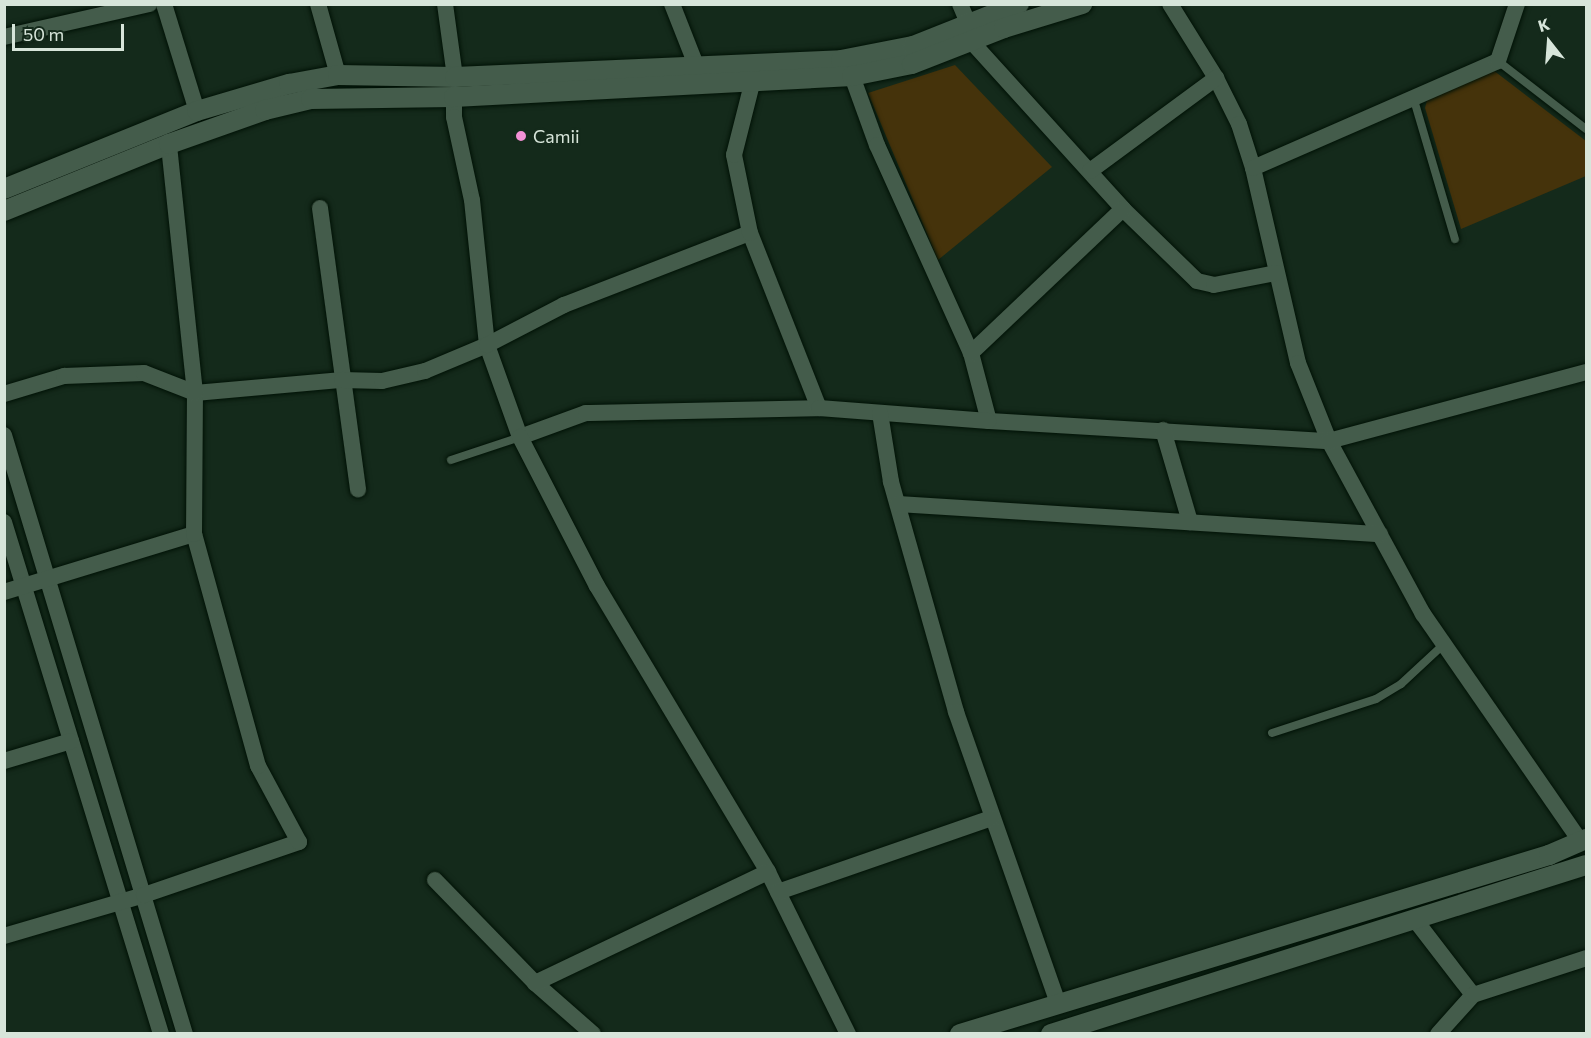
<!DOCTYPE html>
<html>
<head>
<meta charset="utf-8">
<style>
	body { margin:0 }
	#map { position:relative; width:1591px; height:1038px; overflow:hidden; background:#142a1b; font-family:Commissioner,sans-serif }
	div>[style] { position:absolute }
	.green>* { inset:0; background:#45330b }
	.roads { filter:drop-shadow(0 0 2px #001206) drop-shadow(0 0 2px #001206) }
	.service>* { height:8px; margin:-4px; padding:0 4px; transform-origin:4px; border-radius:4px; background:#445c4b }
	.minor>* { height:16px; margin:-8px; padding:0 8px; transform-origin:8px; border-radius:8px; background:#445c4b }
	.tertiary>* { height:20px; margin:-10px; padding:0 10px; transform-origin:10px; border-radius:10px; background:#445c4b }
	.dots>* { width:16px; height:16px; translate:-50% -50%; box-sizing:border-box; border:3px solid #142a1b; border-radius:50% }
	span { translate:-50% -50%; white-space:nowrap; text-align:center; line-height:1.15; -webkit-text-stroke:5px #142a1b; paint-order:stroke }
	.poi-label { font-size:18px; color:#d7e5da }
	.left { translate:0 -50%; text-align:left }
	.frame { position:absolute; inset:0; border:6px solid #d7e5da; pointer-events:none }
	.north { position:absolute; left:1519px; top:12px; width:60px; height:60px; -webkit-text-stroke:4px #142a1b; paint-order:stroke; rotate:343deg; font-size:16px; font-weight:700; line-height:24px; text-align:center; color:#d7e5da }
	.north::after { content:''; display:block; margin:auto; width:21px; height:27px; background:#d7e5da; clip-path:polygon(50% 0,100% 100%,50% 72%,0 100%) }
	.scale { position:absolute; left:12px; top:24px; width:112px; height:27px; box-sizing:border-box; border:3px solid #d7e5da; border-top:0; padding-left:8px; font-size:18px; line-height:21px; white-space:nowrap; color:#d7e5da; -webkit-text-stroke:4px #142a1b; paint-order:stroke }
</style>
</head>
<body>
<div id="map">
	<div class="green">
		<div style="clip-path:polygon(955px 65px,1052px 167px,938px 260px,868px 93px)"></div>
		<div style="clip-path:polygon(1493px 70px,1586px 141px,1586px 176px,1461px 229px,1425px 108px,1427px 100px)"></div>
	</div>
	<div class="roads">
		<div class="service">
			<div style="left:1498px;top:61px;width:111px;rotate:37.7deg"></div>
			<div style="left:1414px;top:100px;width:145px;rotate:73.6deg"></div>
			<div style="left:451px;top:460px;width:73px;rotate:-18.4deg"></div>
			<div style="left:1272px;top:733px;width:109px;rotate:-18.1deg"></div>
			<div style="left:1376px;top:699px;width:29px;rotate:-31deg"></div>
			<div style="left:1401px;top:684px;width:59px;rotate:-42.9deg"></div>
		</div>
		<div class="minor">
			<div style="left:164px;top:4px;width:112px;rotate:72.9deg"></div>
			<div style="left:318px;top:4px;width:74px;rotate:74.3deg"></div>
			<div style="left:445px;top:4px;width:74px;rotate:82.2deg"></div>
			<div style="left:672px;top:4px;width:66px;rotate:68.5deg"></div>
			<div style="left:960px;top:4px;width:21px;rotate:67deg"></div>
			<div style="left:1170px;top:4px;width:87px;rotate:58.1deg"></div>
			<div style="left:1216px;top:78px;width:51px;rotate:63.4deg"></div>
			<div style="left:1239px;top:124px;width:46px;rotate:72.3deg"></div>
			<div style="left:1253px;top:168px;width:200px;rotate:77deg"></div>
			<div style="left:1298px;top:363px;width:84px;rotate:68.3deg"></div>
			<div style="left:1329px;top:441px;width:197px;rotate:61.5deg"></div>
			<div style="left:1423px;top:614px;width:277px;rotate:55.3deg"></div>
			<div style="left:4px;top:37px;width:149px;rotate:-12.8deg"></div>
			<div style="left:970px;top:40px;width:228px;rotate:47.8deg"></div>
			<div style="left:1123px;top:209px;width:103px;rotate:44.2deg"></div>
			<div style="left:1197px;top:281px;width:17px;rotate:13deg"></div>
			<div style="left:1214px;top:285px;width:63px;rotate:-11deg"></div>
			<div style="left:852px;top:76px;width:73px;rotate:70.1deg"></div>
			<div style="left:877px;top:145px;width:228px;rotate:65.7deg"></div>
			<div style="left:971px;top:353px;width:70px;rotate:75.2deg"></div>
			<div style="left:989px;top:421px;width:341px;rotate:3.4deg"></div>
			<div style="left:1329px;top:441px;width:266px;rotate:-15deg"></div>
			<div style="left:454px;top:97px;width:20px;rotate:90deg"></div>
			<div style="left:454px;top:117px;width:85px;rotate:77.8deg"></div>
			<div style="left:472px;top:200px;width:146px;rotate:84.1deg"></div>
			<div style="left:487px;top:345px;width:98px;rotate:70.3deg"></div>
			<div style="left:520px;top:437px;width:70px;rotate:-20deg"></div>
			<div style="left:586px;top:413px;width:233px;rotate:-1.2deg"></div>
			<div style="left:1253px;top:168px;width:267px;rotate:-23.6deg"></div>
			<div style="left:1498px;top:61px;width:60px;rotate:-71.6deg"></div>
			<div style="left:1090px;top:171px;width:157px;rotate:-36.4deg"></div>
			<div style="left:320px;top:208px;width:284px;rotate:82.3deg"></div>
			<div style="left:750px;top:233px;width:188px;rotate:68.5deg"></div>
			<div style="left:819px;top:408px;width:170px;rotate:4.4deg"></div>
			<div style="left:971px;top:353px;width:209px;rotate:-43.5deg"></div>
			<div style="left:4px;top:394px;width:63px;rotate:-16.7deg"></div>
			<div style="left:64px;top:376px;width:80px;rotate:-2.1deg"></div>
			<div style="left:144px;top:373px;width:55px;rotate:21.4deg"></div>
			<div style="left:195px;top:393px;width:148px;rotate:-5.1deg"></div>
			<div style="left:342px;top:380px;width:40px;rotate:1.4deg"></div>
			<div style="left:382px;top:381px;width:44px;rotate:-13.1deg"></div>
			<div style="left:425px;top:371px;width:67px;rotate:-22.8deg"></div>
			<div style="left:487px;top:345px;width:87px;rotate:-27.5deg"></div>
			<div style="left:564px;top:305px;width:199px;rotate:-21.2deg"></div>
			<div style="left:750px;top:233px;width:80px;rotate:-101.6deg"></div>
			<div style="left:734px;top:155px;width:77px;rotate:-75.8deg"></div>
			<div style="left:880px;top:413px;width:70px;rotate:80.9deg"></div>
			<div style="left:891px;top:482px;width:239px;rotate:74.2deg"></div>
			<div style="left:956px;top:712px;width:309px;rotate:70.7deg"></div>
			<div style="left:1163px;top:430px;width:96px;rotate:73.6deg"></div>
			<div style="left:4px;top:435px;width:626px;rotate:73.19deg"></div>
			<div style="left:520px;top:437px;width:168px;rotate:62.7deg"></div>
			<div style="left:597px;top:586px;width:333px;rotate:59.1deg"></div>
			<div style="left:768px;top:872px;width:181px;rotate:63.7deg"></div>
			<div style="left:898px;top:504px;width:483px;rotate:3.6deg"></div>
			<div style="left:4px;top:522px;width:536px;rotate:72.95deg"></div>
			<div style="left:4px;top:592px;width:199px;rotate:-17deg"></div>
			<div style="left:4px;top:761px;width:70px;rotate:-16.6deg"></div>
			<div style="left:435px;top:880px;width:144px;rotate:45.8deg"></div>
			<div style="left:535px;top:983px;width:77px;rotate:41.3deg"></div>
			<div style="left:778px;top:892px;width:226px;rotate:-19.1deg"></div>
			<div style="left:1416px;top:921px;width:93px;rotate:52.4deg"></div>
			<div style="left:4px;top:936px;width:146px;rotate:-16.3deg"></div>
			<div style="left:144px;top:895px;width:164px;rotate:-18.9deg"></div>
			<div style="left:299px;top:842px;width:86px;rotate:-118.3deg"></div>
			<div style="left:258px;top:766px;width:241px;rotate:-105.4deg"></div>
			<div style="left:194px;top:534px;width:141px;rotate:-89.6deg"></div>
			<div style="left:195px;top:393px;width:250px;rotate:-96deg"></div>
			<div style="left:535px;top:983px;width:258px;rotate:-25.5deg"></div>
			<div style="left:1438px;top:1034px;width:52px;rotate:-48.1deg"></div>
			<div style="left:1473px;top:995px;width:119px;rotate:-18.1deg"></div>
		</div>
		<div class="tertiary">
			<div style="left:4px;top:189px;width:208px;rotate:-22deg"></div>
			<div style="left:197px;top:111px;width:96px;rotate:-16.4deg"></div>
			<div style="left:289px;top:84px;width:50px;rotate:-10.4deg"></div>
			<div style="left:338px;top:75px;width:117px;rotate:1deg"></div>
			<div style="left:455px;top:77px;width:386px;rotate:-2.5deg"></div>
			<div style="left:841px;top:60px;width:73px;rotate:-11deg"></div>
			<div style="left:913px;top:46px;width:114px;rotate:-21.6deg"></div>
			<div style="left:4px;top:211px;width:178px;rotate:-22.1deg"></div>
			<div style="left:169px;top:144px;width:102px;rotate:-19.5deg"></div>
			<div style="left:265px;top:110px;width:47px;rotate:-13.4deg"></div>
			<div style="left:311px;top:99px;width:143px;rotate:-0.8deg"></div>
			<div style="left:454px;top:97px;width:399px;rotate:-3deg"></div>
			<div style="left:852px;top:76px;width:61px;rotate:-11.3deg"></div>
			<div style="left:912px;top:64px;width:99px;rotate:-21.4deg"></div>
			<div style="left:1004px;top:28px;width:82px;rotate:-17.1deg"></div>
			<div style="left:960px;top:1034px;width:616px;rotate:-16.9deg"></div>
			<div style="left:1549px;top:855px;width:40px;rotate:-23.4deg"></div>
			<div style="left:1051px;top:1034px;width:561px;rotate:-17.53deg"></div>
		</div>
	</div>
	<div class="dots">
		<div style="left:521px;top:136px;background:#f391d6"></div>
	</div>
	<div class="poi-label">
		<span class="left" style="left:533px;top:136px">Camii</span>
	</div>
	<div class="frame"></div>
	<div class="north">K</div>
	<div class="scale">50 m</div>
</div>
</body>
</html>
